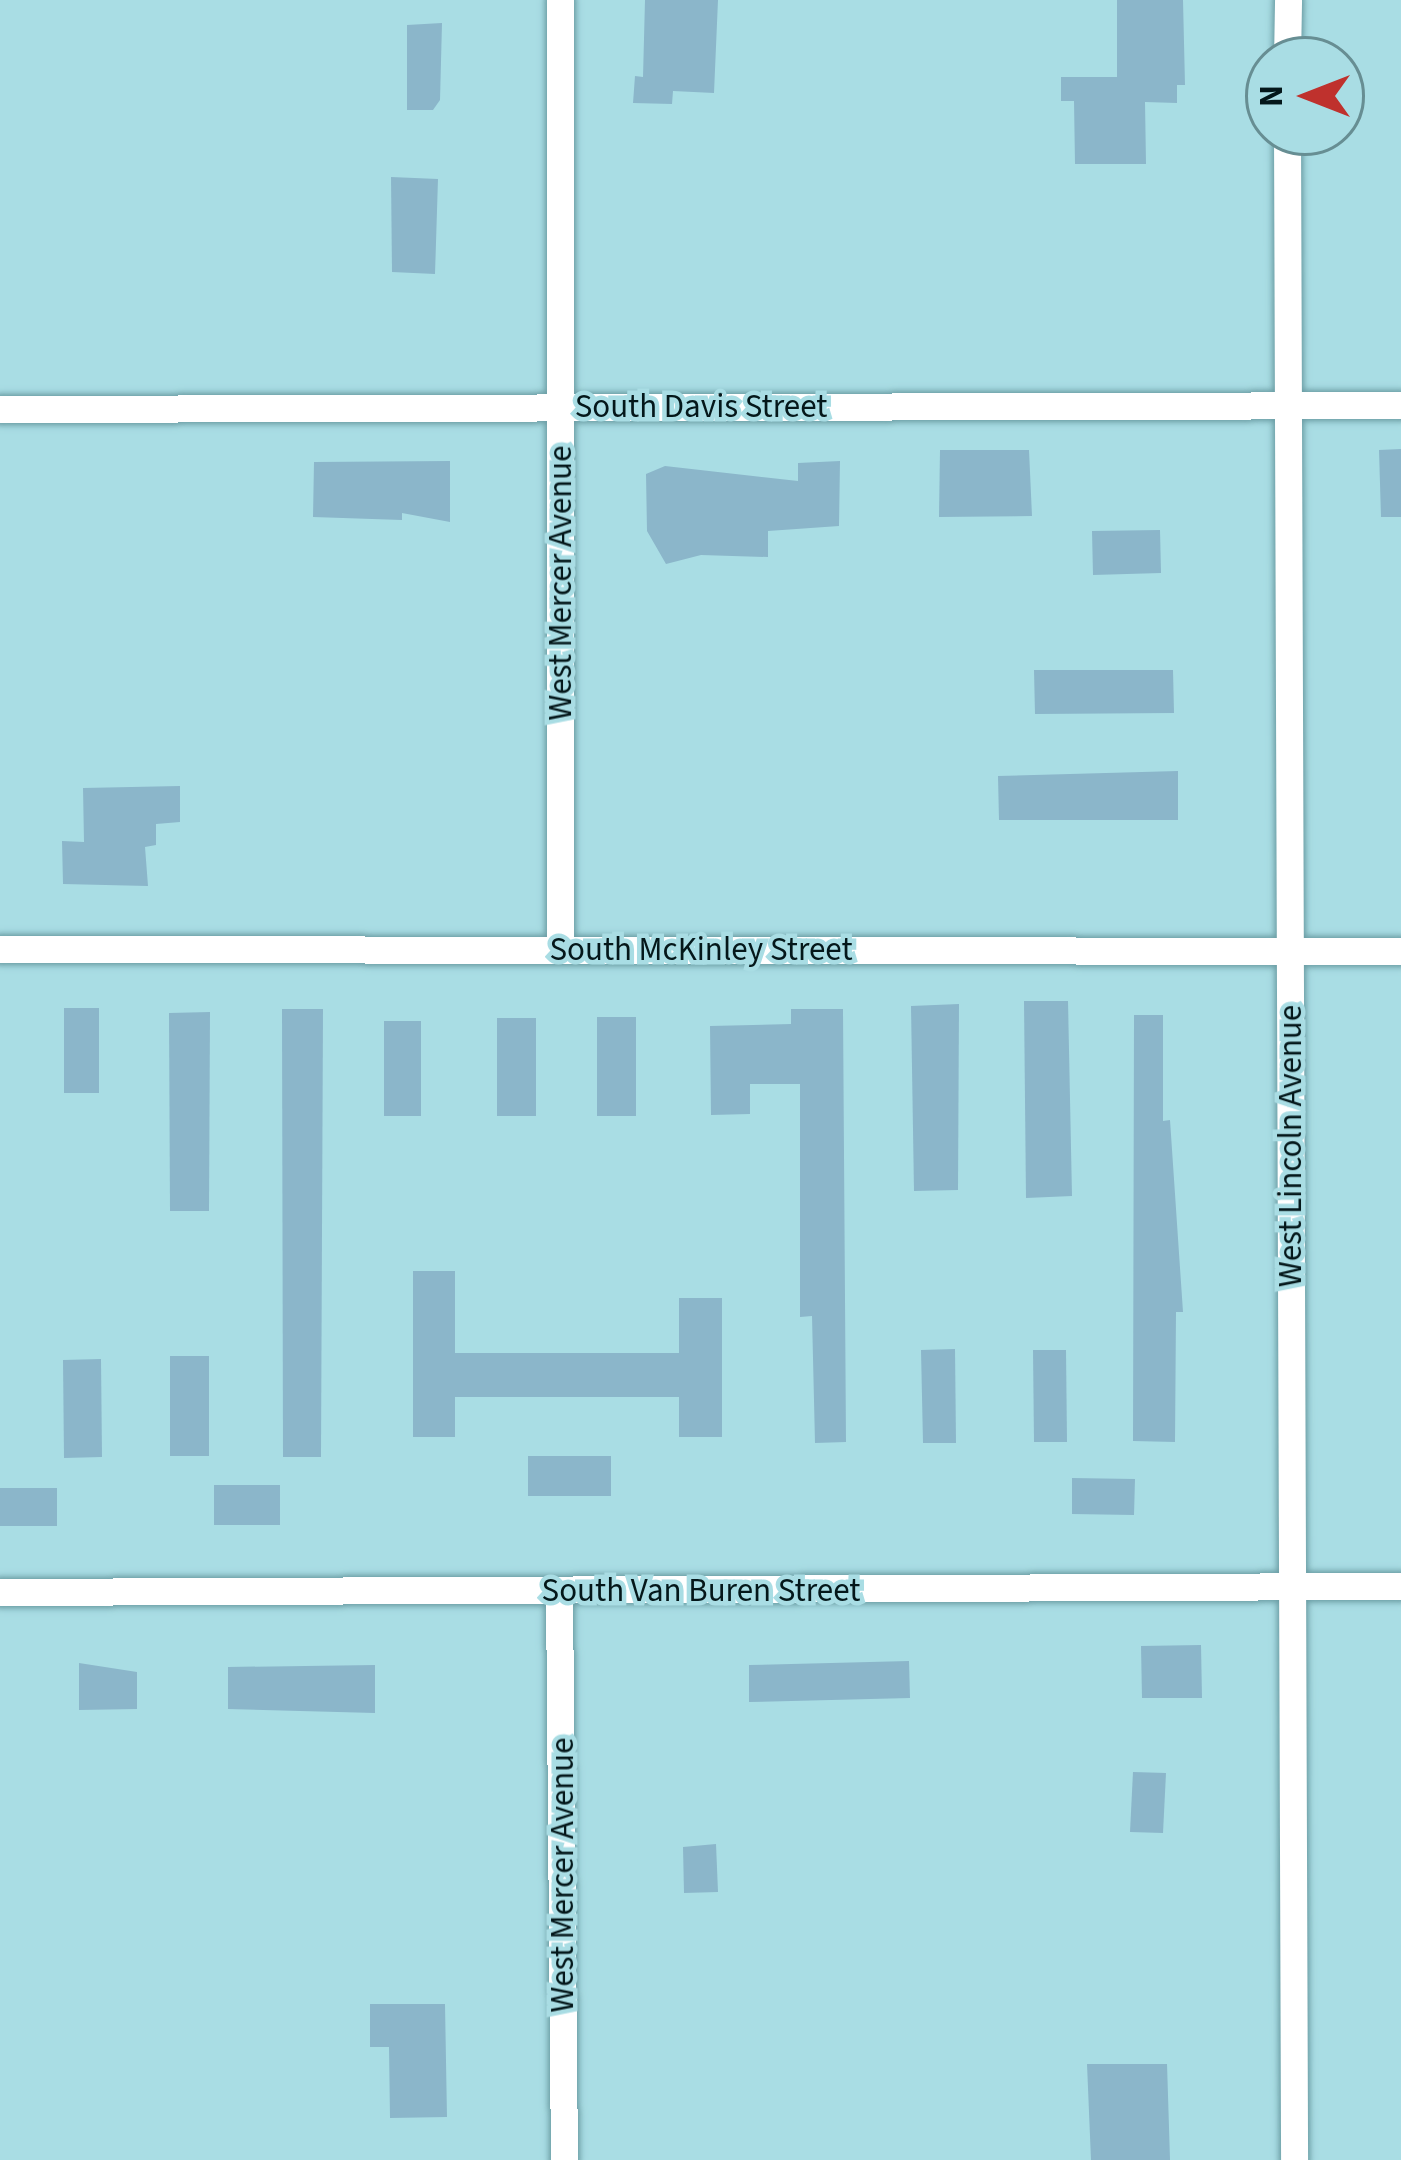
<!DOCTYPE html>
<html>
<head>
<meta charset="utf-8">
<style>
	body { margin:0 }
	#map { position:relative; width:1401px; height:2160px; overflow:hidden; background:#a9dde4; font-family:"Source Sans 3",sans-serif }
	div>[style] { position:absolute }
	.building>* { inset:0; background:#8bb6ca }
	.roads { filter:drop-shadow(0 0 3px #6b9da4) drop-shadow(0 0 3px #6b9da4) }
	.minor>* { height:27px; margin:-13.5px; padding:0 13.5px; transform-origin:13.5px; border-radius:13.5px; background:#fff }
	span { translate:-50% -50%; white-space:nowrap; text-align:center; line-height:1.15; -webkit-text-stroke:9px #a9dde4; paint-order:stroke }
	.street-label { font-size:33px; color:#04171a }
	.north { position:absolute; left:1245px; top:36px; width:120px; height:120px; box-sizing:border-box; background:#a9dde4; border:3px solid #678e93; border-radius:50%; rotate:270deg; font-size:33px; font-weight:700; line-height:48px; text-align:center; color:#04171a }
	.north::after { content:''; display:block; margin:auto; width:42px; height:54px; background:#bf312d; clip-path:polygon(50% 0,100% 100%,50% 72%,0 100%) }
</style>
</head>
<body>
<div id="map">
	<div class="building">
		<div style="clip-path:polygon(645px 0,718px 0,714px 93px,673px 91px,672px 104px,633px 103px,635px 76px,643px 77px)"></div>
		<div style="clip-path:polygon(1117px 0,1183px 0,1185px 85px,1177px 85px,1177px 103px,1145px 102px,1146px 164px,1075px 164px,1074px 101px,1061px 101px,1061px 77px,1117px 77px)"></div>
		<div style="clip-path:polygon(442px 23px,440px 100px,433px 110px,407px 110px,407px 25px)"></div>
		<div style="clip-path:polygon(391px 177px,438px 179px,435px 274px,392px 272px)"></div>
		<div style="clip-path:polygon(1401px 449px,1401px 517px,1381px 517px,1379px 450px)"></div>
		<div style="clip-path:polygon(940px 450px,1029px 450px,1032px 516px,939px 517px)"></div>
		<div style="clip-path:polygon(450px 461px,450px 522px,402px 513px,402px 520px,313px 517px,314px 462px)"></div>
		<div style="clip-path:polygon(840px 461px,839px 526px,768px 531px,768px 557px,701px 555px,666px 564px,647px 531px,646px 474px,665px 466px,798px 481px,798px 463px)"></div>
		<div style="clip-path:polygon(1160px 530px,1161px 573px,1093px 575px,1092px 531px)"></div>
		<div style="clip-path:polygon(1034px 670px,1173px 670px,1174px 713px,1035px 714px)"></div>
		<div style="clip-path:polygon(1178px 771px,1178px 820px,999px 820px,998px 776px)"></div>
		<div style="clip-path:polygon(180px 786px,180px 822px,156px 824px,156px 845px,145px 847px,148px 886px,63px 884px,62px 841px,84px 842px,83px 788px)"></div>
		<div style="clip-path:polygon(1024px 1001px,1068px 1001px,1072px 1196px,1026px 1198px)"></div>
		<div style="clip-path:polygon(959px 1004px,958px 1190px,914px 1191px,911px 1006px)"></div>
		<div style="clip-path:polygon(64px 1008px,99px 1008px,99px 1093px,64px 1093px)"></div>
		<div style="clip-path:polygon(282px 1009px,323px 1009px,321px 1457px,283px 1457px)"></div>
		<div style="clip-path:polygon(791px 1009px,843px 1009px,846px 1442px,815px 1443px,812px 1316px,800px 1317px,800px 1084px,750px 1084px,750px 1114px,711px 1115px,710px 1026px,791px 1024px)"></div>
		<div style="clip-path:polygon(210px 1012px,209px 1211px,170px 1211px,169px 1013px)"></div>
		<div style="clip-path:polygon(1134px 1015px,1163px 1015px,1163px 1121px,1170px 1120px,1183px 1312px,1176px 1312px,1175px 1442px,1133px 1441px)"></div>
		<div style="clip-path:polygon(597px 1017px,636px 1017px,636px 1116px,597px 1116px)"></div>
		<div style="clip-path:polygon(497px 1018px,536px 1018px,536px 1116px,497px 1116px)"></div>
		<div style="clip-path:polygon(384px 1021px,421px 1021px,421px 1116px,384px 1116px)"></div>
		<div style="clip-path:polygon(413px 1271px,455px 1271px,455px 1353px,679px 1353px,679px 1298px,722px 1298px,722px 1437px,679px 1437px,679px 1397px,455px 1397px,455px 1437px,413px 1437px)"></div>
		<div style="clip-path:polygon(955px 1349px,956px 1443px,923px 1443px,921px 1350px)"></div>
		<div style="clip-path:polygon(1033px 1350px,1066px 1350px,1067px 1442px,1034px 1442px)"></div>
		<div style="clip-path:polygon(170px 1356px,209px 1356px,209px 1456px,170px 1456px)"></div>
		<div style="clip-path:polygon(101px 1359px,102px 1457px,64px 1458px,63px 1360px)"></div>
		<div style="clip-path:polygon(528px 1456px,611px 1456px,611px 1496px,528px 1496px)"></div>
		<div style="clip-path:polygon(1072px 1478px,1135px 1479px,1134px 1515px,1072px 1514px)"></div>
		<div style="clip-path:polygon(214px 1485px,280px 1485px,280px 1525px,214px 1525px)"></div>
		<div style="clip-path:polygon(0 1488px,57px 1488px,57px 1526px,0 1526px)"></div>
		<div style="clip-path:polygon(1201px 1645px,1202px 1698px,1142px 1698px,1141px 1646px)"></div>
		<div style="clip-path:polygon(909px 1661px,910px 1698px,749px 1702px,749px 1665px)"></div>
		<div style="clip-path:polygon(79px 1663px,137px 1672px,137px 1709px,79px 1710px)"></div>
		<div style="clip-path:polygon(375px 1665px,375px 1713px,228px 1709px,228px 1667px)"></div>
		<div style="clip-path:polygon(1133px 1772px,1166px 1773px,1163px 1833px,1130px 1832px)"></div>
		<div style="clip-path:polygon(716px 1844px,718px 1892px,684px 1893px,683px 1847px)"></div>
		<div style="clip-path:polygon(370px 2004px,445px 2004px,447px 2117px,390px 2118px,389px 2047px,370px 2047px)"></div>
		<div style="clip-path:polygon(1087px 2064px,1167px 2064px,1170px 2160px,1091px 2160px)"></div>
	</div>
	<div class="roads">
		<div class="minor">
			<div style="left:1287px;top:60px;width:60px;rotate:-89deg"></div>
			<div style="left:1287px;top:132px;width:2028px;rotate:89.8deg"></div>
			<div style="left:0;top:409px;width:1401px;rotate:-0.16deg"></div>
			<div style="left:0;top:949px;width:1401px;rotate:0.08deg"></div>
			<div style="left:560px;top:950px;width:950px;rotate:-90deg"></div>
			<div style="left:559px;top:1591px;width:569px;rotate:89.5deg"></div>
			<div style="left:0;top:1592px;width:1401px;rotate:-0.25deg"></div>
		</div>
	</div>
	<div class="street-label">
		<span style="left:701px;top:407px">South Davis Street</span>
		<span style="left:561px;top:583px;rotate:-90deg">West Mercer Avenue</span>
		<span style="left:701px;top:950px">South McKinley Street</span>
		<span style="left:1291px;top:1146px;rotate:-90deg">West Lincoln Avenue</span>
		<span style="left:701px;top:1591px">South Van Buren Street</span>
		<span style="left:563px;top:1875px;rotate:-90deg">West Mercer Avenue</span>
	</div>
	<div class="north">N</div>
</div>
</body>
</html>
